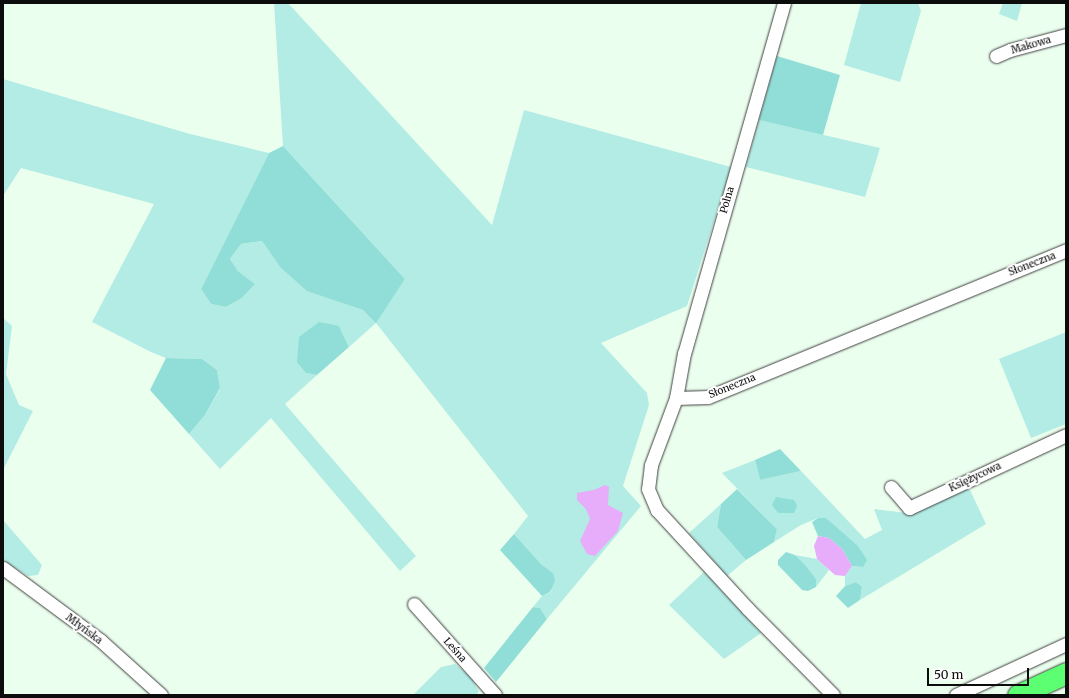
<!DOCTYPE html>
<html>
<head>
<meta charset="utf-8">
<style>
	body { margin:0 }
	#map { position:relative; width:1069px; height:698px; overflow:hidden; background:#ebffef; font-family:Merriweather,serif }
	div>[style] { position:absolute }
	.green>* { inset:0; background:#b3ece4 }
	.forest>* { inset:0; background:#91ded8 }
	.water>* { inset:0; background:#e7acfa }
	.roads { filter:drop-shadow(0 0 1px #3f3f3f) drop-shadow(0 0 1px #3f3f3f) }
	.minor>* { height:13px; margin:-6.5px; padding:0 6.5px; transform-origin:6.5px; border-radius:6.5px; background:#fff }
	.primary>* { height:21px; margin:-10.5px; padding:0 10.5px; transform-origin:10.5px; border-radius:10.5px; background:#5bff71 }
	span { translate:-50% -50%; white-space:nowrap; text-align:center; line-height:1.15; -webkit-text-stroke:4px #fff; paint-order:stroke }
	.street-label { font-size:10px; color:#0c0c0c }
	.frame { position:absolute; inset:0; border:4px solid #0c0c0c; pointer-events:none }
	.scale { position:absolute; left:927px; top:668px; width:102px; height:18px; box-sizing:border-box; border:2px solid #0c0c0c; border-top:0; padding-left:5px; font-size:12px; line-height:14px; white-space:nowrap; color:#0c0c0c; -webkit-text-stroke:3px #fff; paint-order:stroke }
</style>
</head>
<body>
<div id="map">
	<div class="green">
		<div style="clip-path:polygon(274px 3px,288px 3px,492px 225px,524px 110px,731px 167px,687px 306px,601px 343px,647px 393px,649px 405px,623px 486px,641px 506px,547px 619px,540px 608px,533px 607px,542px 596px,551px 592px,553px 573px,541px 564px,514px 534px,528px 516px,376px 323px,349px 347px,339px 326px,306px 373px,317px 375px,285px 404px,416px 556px,400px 571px,271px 418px,220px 469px,189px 434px,205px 415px,220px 389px,217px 370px,202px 359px,166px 358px,151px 352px,92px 322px,154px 204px,21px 168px,3px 196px,3px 79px,190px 134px,269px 153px,201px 289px,211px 304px,226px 307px,242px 298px,255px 284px,238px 271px,230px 259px,241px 244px,262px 241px,280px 267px,340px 302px,363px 310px,376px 322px,405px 279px,283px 146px)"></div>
		<div style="clip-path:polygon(861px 3px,918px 3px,921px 11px,900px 82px,844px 65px)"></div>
		<div style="clip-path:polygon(1003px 3px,1022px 3px,1017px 21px,999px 14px)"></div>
		<div style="clip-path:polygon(759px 120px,880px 148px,865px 197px,746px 167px)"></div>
		<div style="clip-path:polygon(3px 318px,12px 326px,6px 374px,19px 405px,33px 411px,3px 470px)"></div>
		<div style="clip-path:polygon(1066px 332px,1066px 424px,1031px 438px,999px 359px)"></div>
		<div style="clip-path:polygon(755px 460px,760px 480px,801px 471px,865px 539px,882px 530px,874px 509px,914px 514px,969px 488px,986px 524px,860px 600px,862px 587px,856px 582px,845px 586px,845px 576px,852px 566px,863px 567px,840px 531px,826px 518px,818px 518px,801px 525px,774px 542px,777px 529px,722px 473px)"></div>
		<div style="clip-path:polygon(721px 504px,717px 527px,746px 560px,727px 576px,689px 533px)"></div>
		<div style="clip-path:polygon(3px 520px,42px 565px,38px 575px,28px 576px,3px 560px)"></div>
		<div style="clip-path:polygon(795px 555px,817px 559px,829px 570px,816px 587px,816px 579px)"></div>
		<div style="clip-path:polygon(704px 572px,761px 633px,724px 659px,669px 605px)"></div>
		<div style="clip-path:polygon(455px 664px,471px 677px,479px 692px,476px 695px,413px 695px,441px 667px)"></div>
	</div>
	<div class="forest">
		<div style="clip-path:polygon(777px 56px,840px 75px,823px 135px,759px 120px)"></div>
		<div style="clip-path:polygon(283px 146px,405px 279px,376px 323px,363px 310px,307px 291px,280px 267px,262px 241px,241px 244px,230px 259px,238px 271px,255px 284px,242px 298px,226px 307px,211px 304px,201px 289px,269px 153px)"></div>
		<div style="clip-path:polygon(319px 322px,339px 326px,349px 347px,317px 375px,306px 373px,297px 362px,299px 337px)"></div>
		<div style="clip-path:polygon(166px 358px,202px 359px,217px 370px,220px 388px,205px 415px,189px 434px,150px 390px)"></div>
		<div style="clip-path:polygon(780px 449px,801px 471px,760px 480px,755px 460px)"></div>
		<div style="clip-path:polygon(737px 489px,777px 529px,774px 542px,746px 560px,717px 527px,721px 504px)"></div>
		<div style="clip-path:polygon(776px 497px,794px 500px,797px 506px,794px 513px,778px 513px,772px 505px)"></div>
		<div style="clip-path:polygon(818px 518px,826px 518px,858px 546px,867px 560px,863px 567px,852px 566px,842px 549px,829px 538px,818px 536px,812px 522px)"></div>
		<div style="clip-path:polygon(514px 534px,541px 564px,553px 573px,555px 581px,550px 592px,542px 596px,500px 550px)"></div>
		<div style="clip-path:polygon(786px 552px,795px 555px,805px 565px,816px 579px,816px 587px,808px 591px,802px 590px,778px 565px,778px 560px)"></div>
		<div style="clip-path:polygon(856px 582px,862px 587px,860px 600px,848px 608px,836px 596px,845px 586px)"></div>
		<div style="clip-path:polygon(533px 607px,540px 608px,547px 619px,496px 682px,484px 668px)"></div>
	</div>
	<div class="water">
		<div style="clip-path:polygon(605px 485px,609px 487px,608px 505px,623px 513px,618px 531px,595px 556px,587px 554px,580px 541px,590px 519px,586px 509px,577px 500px,577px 493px,594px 490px)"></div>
		<div style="clip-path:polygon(818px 536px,829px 538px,842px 549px,852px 566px,845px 576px,835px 575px,817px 559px,814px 546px)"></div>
	</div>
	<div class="roads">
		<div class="minor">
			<div style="left:784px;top:3px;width:364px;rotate:105.9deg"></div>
			<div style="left:684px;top:353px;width:46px;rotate:100.1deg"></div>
			<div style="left:676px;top:398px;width:72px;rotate:110.5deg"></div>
			<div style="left:651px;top:465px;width:24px;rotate:97deg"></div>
			<div style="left:648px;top:489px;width:23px;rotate:67deg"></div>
			<div style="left:657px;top:510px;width:134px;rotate:47.4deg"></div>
			<div style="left:748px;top:609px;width:121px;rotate:45.3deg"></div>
			<div style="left:996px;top:56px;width:15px;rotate:-23deg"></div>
			<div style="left:1010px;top:50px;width:58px;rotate:-15deg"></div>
			<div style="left:676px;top:398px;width:32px;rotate:-2deg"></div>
			<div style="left:708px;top:397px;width:387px;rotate:-22.3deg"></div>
			<div style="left:891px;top:487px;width:28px;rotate:49deg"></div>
			<div style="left:909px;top:508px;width:173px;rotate:-24.9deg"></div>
			<div style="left:3px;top:568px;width:121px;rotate:36.6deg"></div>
			<div style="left:100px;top:640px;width:82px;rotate:42deg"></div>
			<div style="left:414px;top:604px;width:122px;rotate:48.3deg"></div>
			<div style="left:956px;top:695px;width:121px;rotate:-24.9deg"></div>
		</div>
		<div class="primary">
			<div style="left:1018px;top:695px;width:53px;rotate:-24.6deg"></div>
		</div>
	</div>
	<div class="street-label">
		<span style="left:1031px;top:45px;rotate:-16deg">Makowa</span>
		<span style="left:727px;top:200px;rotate:-74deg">Polna</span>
		<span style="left:1032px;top:264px;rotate:-21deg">Słoneczna</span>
		<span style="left:732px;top:386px;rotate:-22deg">Słoneczna</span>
		<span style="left:975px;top:477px;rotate:-25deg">Księżycowa</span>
		<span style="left:84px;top:629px;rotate:37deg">Młyńska</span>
		<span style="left:455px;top:650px;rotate:48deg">Leśna</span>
	</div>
	<div class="frame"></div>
	<div class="scale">50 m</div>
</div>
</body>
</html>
